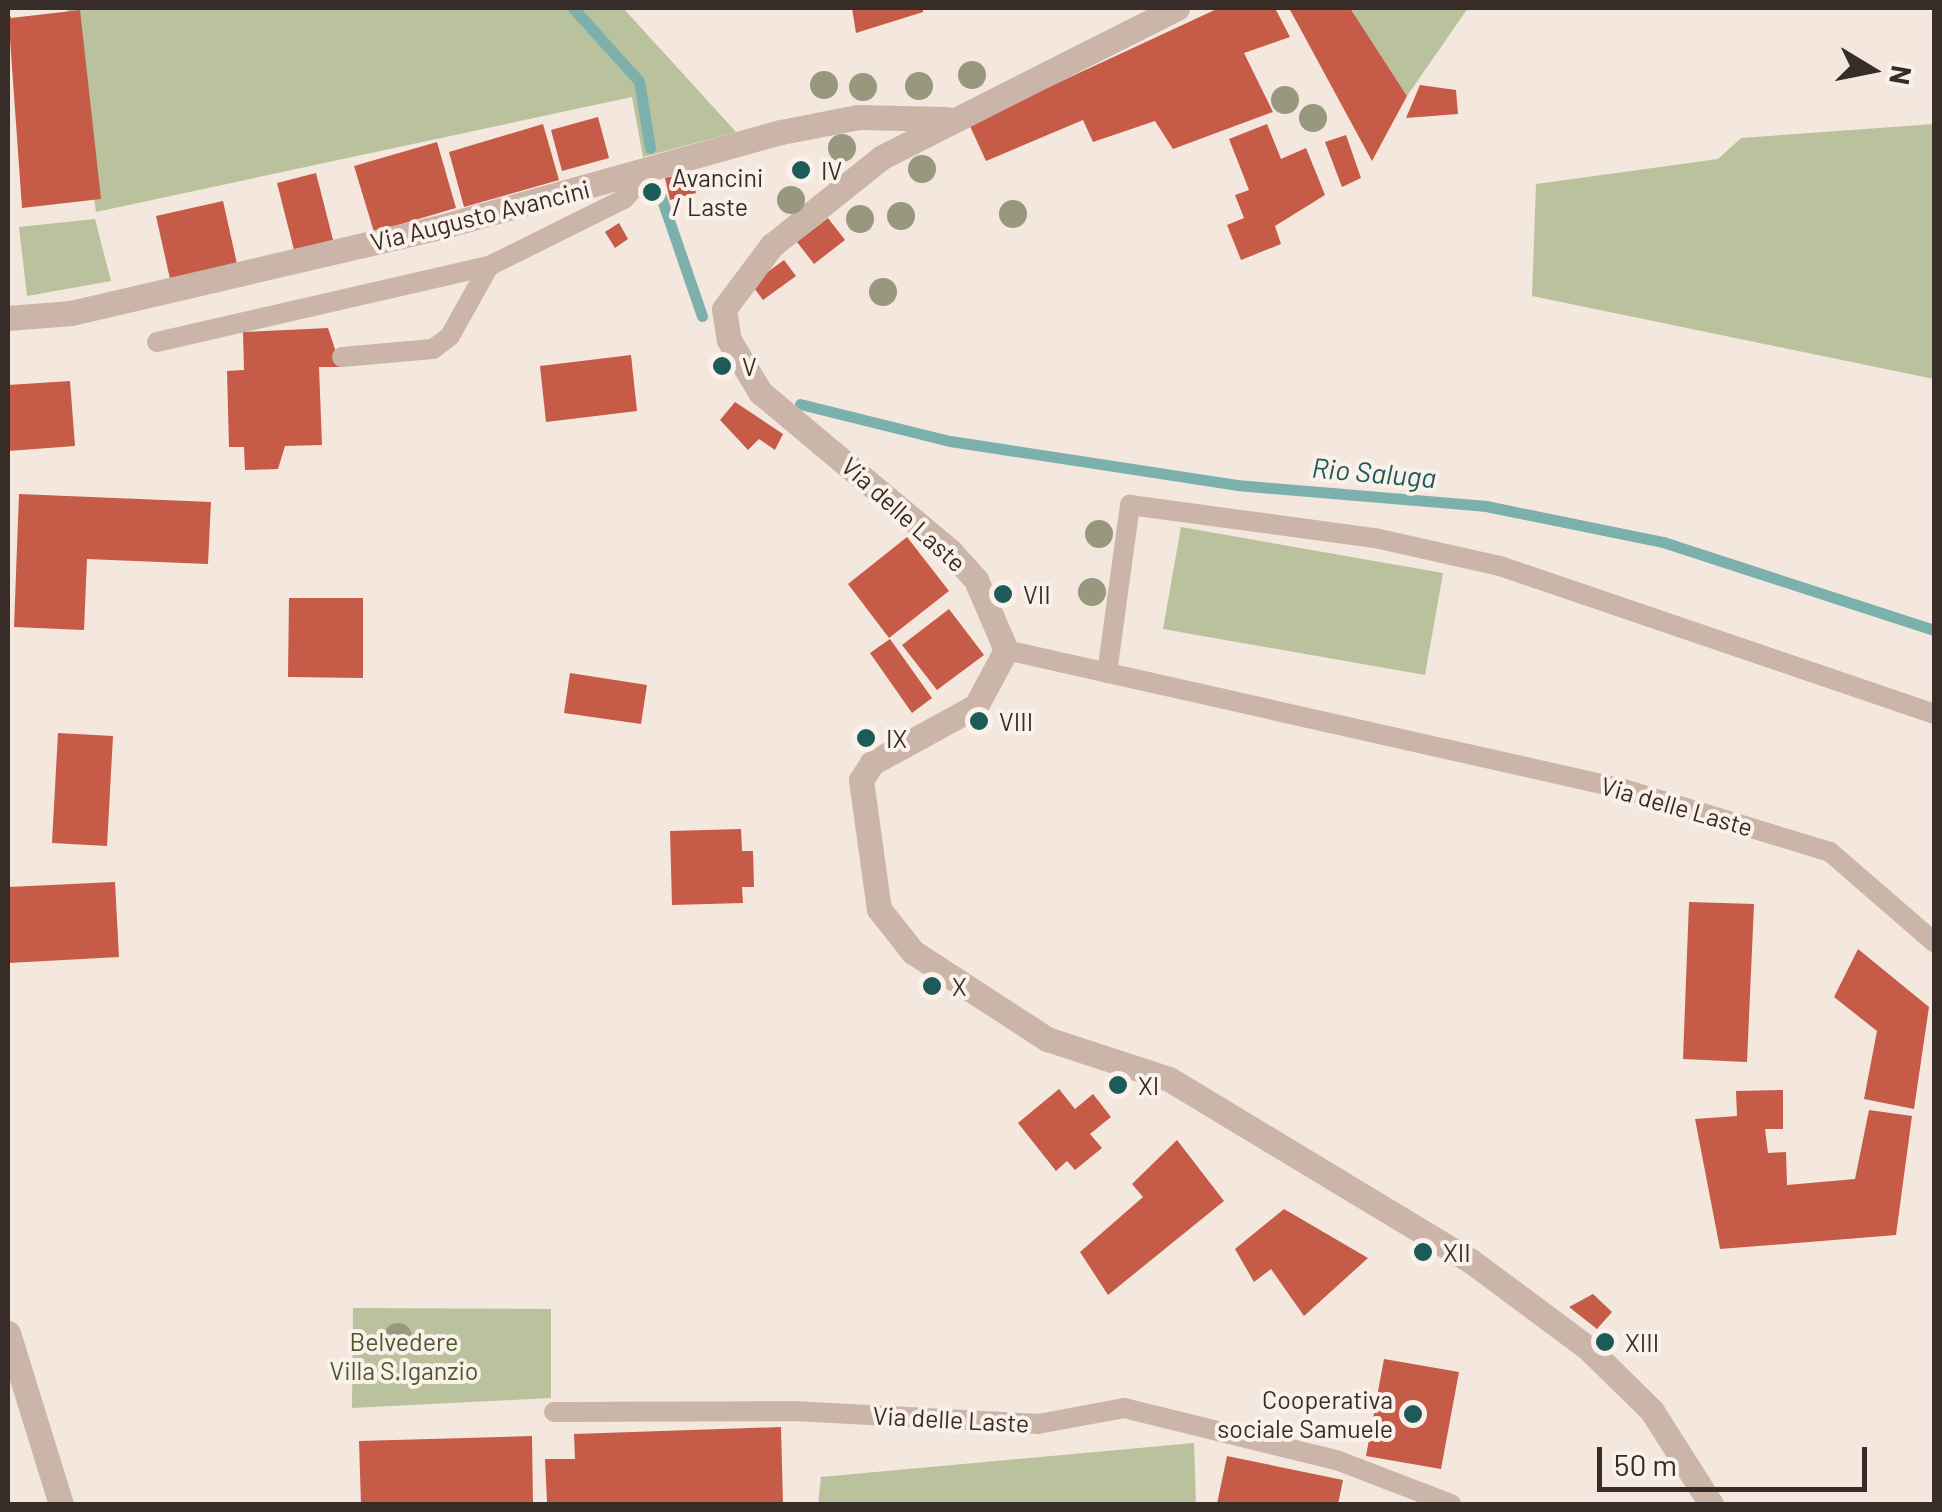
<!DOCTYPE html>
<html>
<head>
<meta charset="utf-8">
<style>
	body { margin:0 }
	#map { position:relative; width:1942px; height:1512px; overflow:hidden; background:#f3e7de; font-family:Barlow,sans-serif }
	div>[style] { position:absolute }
	.green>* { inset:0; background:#b9c29d }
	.stream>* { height:11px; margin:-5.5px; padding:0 5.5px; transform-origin:5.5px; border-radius:5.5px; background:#7cb0ad }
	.building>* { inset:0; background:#c65b48 }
	.lane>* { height:20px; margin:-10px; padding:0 10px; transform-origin:10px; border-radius:10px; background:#cbb5a9 }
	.street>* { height:25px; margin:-12.5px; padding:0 12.5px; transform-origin:12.5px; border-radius:12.5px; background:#cbb5a9 }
	.trees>* { width:28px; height:28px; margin:-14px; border-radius:50%; background:#97987d }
	.dots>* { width:28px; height:28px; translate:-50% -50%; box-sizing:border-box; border:5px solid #faf1ea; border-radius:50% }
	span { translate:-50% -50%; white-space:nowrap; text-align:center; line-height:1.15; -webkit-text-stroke:8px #faf1ea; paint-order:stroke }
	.poi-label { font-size:25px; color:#382c29 }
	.left { translate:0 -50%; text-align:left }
	.right { translate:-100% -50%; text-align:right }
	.street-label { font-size:25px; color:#382c29 }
	.park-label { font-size:25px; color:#4b572d }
	.water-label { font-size:28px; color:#1e5a58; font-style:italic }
	.frame { position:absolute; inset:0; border:10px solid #382c29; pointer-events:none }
	.north { position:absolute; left:1822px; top:20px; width:100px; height:100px; -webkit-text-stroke:8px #faf1ea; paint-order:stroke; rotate:100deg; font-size:28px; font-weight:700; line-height:40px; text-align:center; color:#382c29 }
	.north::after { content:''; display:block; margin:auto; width:35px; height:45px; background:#382c29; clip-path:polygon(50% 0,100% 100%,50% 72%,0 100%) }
	.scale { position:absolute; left:1597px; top:1447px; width:270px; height:45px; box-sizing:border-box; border:5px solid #382c29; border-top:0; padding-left:12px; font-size:30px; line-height:35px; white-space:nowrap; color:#382c29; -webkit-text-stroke:8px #faf1ea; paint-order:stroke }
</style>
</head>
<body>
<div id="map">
	<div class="green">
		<div style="clip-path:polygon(67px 8px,623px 8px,736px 132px,643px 157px,632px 97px,96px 212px)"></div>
		<div style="clip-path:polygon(1350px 8px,1468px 8px,1407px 96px)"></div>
		<div style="clip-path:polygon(1934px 124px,1934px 379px,1532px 296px,1536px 184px,1718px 159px,1741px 138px)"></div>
		<div style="clip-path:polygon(95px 219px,111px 281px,27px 296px,19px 227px)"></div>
		<div style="clip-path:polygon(1181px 527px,1443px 573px,1425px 675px,1163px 629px)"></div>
		<div style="clip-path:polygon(353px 1308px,551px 1309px,551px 1398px,352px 1408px)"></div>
		<div style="clip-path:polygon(1194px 1443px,1196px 1504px,818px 1504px,821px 1477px)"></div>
	</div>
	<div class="stream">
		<div style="left:573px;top:8px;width:98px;rotate:47.9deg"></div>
		<div style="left:639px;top:81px;width:68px;rotate:80.7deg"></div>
		<div style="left:660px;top:194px;width:129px;rotate:71deg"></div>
		<div style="left:800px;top:404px;width:154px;rotate:13.9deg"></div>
		<div style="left:950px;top:441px;width:290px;rotate:8.7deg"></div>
		<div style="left:1237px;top:485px;width:250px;rotate:4.8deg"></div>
		<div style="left:1486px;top:506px;width:181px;rotate:11.5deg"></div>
		<div style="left:1663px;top:542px;width:285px;rotate:18deg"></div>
	</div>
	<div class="building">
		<div style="clip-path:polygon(852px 8px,923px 8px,923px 12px,856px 33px)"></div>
		<div style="clip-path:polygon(1219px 8px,1275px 8px,1290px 37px,1244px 53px,1273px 112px,1173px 149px,1155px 121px,1093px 142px,1083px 120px,986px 161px,969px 124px)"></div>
		<div style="clip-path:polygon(1289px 8px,1350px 8px,1407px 96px,1372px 161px)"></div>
		<div style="clip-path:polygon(80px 10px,101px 199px,22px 208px,8px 11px,11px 18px)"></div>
		<div style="clip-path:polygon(1420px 85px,1456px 90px,1458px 114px,1406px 118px)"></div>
		<div style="clip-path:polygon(598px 117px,609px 158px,562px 171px,551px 130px)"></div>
		<div style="clip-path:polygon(543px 124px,559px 180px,464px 207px,449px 152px)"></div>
		<div style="clip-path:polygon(1267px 124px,1281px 159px,1306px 148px,1325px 195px,1275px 226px,1281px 244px,1241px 260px,1227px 225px,1244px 218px,1235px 195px,1249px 190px,1229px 139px)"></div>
		<div style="clip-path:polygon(1346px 135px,1361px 178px,1342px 187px,1325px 142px)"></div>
		<div style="clip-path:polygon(437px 142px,456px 208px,374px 232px,354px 166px)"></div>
		<div style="clip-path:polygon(691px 172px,696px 193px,670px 200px,665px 178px)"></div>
		<div style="clip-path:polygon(316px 173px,333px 240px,294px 250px,277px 183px)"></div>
		<div style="clip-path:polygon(223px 201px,237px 264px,170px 279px,156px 216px)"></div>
		<div style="clip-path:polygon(828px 218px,845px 240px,814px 264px,797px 242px)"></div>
		<div style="clip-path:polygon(619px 223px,628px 239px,615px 248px,605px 232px)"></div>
		<div style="clip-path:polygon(784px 260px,796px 276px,763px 300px,751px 284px)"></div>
		<div style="clip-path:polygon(328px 328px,341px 367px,319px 367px,322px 445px,285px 446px,278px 469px,245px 470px,244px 447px,229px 447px,227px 371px,244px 370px,243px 332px)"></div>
		<div style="clip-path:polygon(631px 355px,637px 411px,546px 422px,540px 366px)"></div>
		<div style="clip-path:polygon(70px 381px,75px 446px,8px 451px,8px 385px)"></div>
		<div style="clip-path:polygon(735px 402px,783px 434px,775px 450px,759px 439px,748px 450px,720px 420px)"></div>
		<div style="clip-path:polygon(19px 494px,211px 502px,208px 564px,87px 559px,84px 630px,14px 627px)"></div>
		<div style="clip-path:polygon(907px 537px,949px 591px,889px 638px,848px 584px)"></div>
		<div style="clip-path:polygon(289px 598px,363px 598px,363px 678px,288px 677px)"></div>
		<div style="clip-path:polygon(949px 609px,984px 655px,937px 690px,902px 645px)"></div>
		<div style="clip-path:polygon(890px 639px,932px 698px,912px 713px,870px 653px)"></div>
		<div style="clip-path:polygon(570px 673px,647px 685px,641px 724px,564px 713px)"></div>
		<div style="clip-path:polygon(58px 733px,113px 736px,107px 846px,52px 843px)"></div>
		<div style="clip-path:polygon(741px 829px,742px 851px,753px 851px,754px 887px,742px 887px,743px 903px,672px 905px,670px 831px)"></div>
		<div style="clip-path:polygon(115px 882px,119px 957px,8px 963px,8px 887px)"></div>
		<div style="clip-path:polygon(1689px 902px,1754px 904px,1747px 1062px,1683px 1059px)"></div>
		<div style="clip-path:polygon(1858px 949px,1929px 1007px,1914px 1109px,1864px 1099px,1877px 1031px,1834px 997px)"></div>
		<div style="clip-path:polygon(1059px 1089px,1075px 1109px,1093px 1094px,1111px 1117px,1090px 1134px,1102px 1148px,1075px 1170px,1067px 1161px,1056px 1171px,1018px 1123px)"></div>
		<div style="clip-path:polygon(1783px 1090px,1783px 1129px,1765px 1129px,1768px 1153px,1786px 1152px,1787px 1185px,1855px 1179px,1869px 1110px,1912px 1116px,1896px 1235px,1720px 1249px,1695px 1119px,1737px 1116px,1736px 1091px)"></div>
		<div style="clip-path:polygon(1177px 1140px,1224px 1201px,1108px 1295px,1080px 1252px,1143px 1197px,1132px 1184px)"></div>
		<div style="clip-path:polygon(1284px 1209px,1368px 1258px,1304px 1316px,1271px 1269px,1254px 1282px,1235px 1249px)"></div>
		<div style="clip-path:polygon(1593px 1294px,1612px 1312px,1597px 1329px,1569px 1307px)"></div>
		<div style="clip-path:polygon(1384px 1359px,1459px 1372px,1441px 1469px,1366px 1456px)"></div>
		<div style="clip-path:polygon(781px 1427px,783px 1504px,547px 1502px,545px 1459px,575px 1459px,574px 1434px)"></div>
		<div style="clip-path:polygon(532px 1436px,533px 1504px,361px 1504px,359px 1441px)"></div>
		<div style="clip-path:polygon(1227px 1456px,1343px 1480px,1338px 1504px,1217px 1504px)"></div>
	</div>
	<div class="lane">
		<div style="left:157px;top:342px;width:341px;rotate:-12.9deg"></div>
		<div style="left:342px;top:357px;width:91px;rotate:-5deg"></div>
		<div style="left:433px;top:349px;width:21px;rotate:-37deg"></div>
		<div style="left:450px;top:336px;width:80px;rotate:-60.9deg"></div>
		<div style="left:489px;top:266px;width:151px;rotate:-26.4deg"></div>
		<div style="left:624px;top:199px;width:38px;rotate:-48deg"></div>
		<div style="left:1006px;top:650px;width:633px;rotate:12.68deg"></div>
		<div style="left:1624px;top:789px;width:215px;rotate:17deg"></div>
		<div style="left:1830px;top:852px;width:138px;rotate:40.9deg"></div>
		<div style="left:1107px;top:673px;width:170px;rotate:-82.2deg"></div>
		<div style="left:1130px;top:505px;width:247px;rotate:7.7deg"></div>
		<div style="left:1375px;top:538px;width:128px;rotate:12.6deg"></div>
		<div style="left:1500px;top:566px;width:459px;rotate:18.8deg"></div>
		<div style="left:554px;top:1412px;width:239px;rotate:-0.2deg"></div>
		<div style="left:793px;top:1411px;width:245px;rotate:3deg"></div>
		<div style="left:1038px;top:1424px;width:87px;rotate:-10.5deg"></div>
		<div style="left:1124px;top:1408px;width:221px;rotate:13.8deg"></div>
		<div style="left:1339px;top:1461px;width:120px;rotate:21deg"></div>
	</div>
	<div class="street">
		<div style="left:1177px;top:8px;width:330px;rotate:153.2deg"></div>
		<div style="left:882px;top:157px;width:141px;rotate:141.3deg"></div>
		<div style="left:772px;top:245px;width:80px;rotate:126.9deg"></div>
		<div style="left:724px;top:309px;width:31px;rotate:81deg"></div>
		<div style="left:729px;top:340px;width:61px;rotate:59.2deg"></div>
		<div style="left:760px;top:392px;width:248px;rotate:39.9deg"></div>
		<div style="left:950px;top:551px;width:39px;rotate:48deg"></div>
		<div style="left:976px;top:580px;width:76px;rotate:66.8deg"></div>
		<div style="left:1006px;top:650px;width:64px;rotate:118.2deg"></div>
		<div style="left:976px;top:706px;width:119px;rotate:151.3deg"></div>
		<div style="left:872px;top:763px;width:20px;rotate:123deg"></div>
		<div style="left:861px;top:780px;width:130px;rotate:82.1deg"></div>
		<div style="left:879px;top:909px;width:55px;rotate:51.7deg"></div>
		<div style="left:913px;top:952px;width:160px;rotate:33deg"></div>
		<div style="left:1047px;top:1039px;width:128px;rotate:18.2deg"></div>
		<div style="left:1169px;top:1079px;width:353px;rotate:31.1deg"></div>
		<div style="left:1471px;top:1261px;width:147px;rotate:36.7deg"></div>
		<div style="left:1589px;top:1349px;width:88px;rotate:44.5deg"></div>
		<div style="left:1652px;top:1411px;width:110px;rotate:57.6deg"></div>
		<div style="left:8px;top:318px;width:63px;rotate:-4.5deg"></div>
		<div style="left:71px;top:313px;width:383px;rotate:-13.1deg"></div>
		<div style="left:444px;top:226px;width:350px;rotate:-15.6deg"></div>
		<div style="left:781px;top:132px;width:78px;rotate:-11deg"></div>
		<div style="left:858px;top:117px;width:88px;rotate:1.3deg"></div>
		<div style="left:8px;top:1333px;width:179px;rotate:72.8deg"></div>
	</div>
	<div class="trees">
		<div style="left:972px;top:75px"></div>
		<div style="left:824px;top:85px"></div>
		<div style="left:919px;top:86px"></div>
		<div style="left:863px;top:87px"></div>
		<div style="left:1285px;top:100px"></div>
		<div style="left:1313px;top:118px"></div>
		<div style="left:842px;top:148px"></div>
		<div style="left:922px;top:169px"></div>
		<div style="left:791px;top:200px"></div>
		<div style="left:1013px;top:214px"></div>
		<div style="left:901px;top:216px"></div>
		<div style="left:860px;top:219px"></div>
		<div style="left:883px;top:292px"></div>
		<div style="left:1099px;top:534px"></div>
		<div style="left:1092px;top:592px"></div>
		<div style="left:398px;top:1337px"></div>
	</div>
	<div class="dots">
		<div style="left:801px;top:170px;background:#1e5a58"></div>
		<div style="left:652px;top:192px;background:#1e5a58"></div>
		<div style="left:722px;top:366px;background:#1e5a58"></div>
		<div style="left:1003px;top:594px;background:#1e5a58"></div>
		<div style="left:979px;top:721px;background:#1e5a58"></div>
		<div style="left:866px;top:738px;background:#1e5a58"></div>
		<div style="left:932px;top:986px;background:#1e5a58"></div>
		<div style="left:1118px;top:1085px;background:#1e5a58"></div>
		<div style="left:1423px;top:1252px;background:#1e5a58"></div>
		<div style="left:1605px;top:1342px;background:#1e5a58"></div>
		<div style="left:1413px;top:1414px;background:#1e5a58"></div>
	</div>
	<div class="poi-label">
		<span class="left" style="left:821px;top:170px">IV</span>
		<span class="left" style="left:672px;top:192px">Avancini<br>/ Laste</span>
		<span class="left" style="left:742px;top:366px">V</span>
		<span class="left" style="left:1023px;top:594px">VII</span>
		<span class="left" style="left:999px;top:721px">VIII</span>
		<span class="left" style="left:886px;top:738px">IX</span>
		<span class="left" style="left:952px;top:986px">X</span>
		<span class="left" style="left:1138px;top:1085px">XI</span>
		<span class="left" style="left:1443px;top:1252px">XII</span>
		<span class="left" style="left:1625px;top:1342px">XIII</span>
		<span class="right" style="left:1393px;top:1414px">Cooperativa<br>sociale Samuele</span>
	</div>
	<div class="street-label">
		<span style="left:480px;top:215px;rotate:-14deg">Via Augusto Avancini</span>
		<span style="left:904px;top:514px;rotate:42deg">Via delle Laste</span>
		<span style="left:1677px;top:806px;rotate:16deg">Via delle Laste</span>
		<span style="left:951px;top:1419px;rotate:3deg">Via delle Laste</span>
	</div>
	<div class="park-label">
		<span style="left:404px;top:1356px">Belvedere<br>Villa S.Iganzio</span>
	</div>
	<div class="water-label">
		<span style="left:1374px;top:472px;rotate:5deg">Rio Saluga</span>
	</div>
	<div class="frame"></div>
	<div class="north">N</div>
	<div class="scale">50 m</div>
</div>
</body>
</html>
